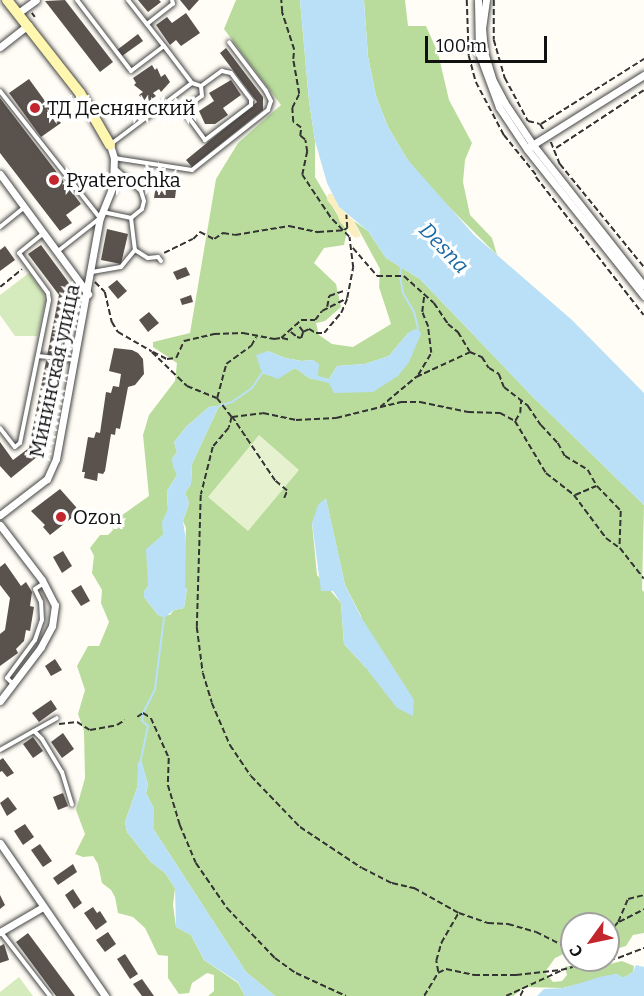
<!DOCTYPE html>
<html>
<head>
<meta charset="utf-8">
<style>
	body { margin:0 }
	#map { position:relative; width:644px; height:996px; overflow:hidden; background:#fffdf5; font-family:Bitter,serif }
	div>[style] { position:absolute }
	.green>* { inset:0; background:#d5ebbd }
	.forest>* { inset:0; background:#b9dc9c }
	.sand>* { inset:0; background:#fbeec1 }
	.pitch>* { inset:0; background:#e6f2cf }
	.water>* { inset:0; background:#b9e0f7 }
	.stream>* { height:2px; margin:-1px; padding:0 1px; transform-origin:1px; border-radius:1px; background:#b9e0f7 }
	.building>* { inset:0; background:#5a524d }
	.path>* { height:1.5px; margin-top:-0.75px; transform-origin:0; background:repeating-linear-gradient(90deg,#333 0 6px,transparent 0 9px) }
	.roads { filter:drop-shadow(0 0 2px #444) drop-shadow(0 0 2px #444) }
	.lane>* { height:4px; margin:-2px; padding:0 2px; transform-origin:2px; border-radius:2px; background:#fff }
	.street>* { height:7px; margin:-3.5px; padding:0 3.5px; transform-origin:3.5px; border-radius:3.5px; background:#fff }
	.secondary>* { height:10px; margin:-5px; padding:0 5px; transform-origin:5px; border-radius:5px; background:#fff6b0 }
	.dots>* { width:16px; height:16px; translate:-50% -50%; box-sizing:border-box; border:3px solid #fff; border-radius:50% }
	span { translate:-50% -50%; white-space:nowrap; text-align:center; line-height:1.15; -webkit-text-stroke:6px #fff; paint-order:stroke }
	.poi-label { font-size:20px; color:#111 }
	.left { translate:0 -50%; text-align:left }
	.street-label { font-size:20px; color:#111 }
	.water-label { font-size:21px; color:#1768a6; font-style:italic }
	.north { position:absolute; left:560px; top:912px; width:60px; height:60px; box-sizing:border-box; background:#fff; border:2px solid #a0a0a0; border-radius:50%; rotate:237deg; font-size:16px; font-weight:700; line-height:24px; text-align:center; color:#111 }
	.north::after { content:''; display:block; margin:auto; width:21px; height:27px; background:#c4262e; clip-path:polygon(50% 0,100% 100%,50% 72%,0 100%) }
	.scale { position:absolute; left:425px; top:36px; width:122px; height:27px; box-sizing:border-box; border:3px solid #111; border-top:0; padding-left:8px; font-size:18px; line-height:21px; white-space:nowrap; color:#111; -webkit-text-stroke:4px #fff; paint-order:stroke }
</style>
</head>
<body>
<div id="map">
	<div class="green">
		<div style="clip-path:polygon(29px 273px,43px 292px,45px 302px,37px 336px,15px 336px,0 315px,0 295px)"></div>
		<div style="clip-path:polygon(19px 977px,33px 996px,0 996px,0 992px)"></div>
	</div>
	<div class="forest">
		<div style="clip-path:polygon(evenodd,236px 0,300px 0,309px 101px,315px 141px,315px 177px,347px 231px,344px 245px,324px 248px,314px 263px,336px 284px,341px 307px,325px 321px,316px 323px,319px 335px,332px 344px,353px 347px,391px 324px,379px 287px,380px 269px,354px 221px,368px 231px,386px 258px,420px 279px,533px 397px,644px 505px,642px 590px,644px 592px,644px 933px,633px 935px,626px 946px,619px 948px,608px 942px,608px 924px,572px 924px,572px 950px,555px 958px,545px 972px,553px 982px,562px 981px,567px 975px,565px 967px,574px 965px,585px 970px,622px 961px,634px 966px,633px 972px,623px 978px,617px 974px,563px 988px,525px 987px,513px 996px,275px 996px,246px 972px,154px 830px,154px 809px,146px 793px,148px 785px,141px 760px,137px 788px,125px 822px,127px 832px,151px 862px,165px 873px,175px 888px,173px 905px,176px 927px,191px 935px,204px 960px,238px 983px,245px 996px,208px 996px,214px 991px,214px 975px,207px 973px,192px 983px,189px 993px,179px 994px,168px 978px,168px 956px,158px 955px,145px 928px,133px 917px,118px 913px,115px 897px,111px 890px,102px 883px,98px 864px,93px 856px,83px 857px,75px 854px,85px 834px,76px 810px,85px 778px,84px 731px,78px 714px,85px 690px,77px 666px,88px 646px,99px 646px,109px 622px,101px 603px,102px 590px,92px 573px,94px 556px,90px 548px,100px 535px,108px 535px,113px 530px,111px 523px,149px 496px,143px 435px,149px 415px,175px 381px,177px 363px,153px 347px,153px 342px,190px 333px,216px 179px,238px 143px,281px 105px,224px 29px,236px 0,409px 332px,373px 392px,309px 378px,295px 368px,278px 378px,262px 373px,268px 351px,285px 358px,302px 361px,313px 360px,318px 377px,329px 379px,337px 366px,365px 364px,389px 356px,409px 332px,236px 0,219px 406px,192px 464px,191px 484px,185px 493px,189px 503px,183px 521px,186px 528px,184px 576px,185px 588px,187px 589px,184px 608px,174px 610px,170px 615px,158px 615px,144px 597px,144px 592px,148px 586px,148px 558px,155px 542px,163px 535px,168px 509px,167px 491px,177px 475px,172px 459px,177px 452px,174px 442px,187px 426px,209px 407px,219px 406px,236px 0,326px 499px,345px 585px,361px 616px,366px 668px,344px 644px,341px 603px,317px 575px,312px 523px,326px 499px)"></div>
		<div style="clip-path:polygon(364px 0,405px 0,408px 26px,426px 26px,438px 53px,449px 100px,472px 143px,465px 160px,463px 182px,470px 215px,492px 238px,497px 255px,428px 186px,407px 159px,388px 127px,376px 96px,368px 57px)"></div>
	</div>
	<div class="sand">
		<div style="clip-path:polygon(328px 194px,333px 194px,339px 207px,354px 221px,361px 236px,355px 238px,340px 222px,336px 211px,327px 200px)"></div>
	</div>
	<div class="pitch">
		<div style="clip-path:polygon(259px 435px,299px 470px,248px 531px,208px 497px)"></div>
	</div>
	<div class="water">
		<div style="clip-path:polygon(300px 0,364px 0,368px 57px,376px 96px,388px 127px,407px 159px,474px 235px,572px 320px,644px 393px,644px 505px,533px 397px,420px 279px,386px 258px,368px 231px,339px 207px,327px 183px,315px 141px,309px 101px)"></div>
		<div style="clip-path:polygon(418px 328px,421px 334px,409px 362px,398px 376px,373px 392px,334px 393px,329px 383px,309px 378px,295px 368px,278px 379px,262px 373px,256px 355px,268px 351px,285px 358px,302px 361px,313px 360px,319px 364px,318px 376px,329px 379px,337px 366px,365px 364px,389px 356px,409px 332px)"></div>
		<div style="clip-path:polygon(219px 406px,192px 464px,191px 484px,185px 493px,189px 503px,183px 521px,186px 541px,185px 588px,187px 589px,184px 608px,174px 610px,164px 618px,158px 615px,144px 597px,144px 592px,148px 586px,146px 549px,163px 535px,162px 522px,168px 509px,167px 491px,177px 475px,173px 467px,172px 459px,177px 452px,174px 442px,187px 426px,209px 407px)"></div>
		<div style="clip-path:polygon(326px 498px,345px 585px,361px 617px,414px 700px,413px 716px,397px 708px,366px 668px,344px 644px,341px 603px,333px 591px,321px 591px,312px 523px,318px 505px)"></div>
		<div style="clip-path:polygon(141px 759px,148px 785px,146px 793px,154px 809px,154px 830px,246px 972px,275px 996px,245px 996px,238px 982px,204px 960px,191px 935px,176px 927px,175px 888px,165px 873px,151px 862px,127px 832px,125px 822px,137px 788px,138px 763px)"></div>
		<div style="clip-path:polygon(636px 965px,644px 967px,644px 996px,537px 996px,544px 989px,564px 988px,603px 976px,618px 974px,623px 978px,633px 972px)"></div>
	</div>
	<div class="stream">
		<div style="left:401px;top:266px;width:11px;rotate:95deg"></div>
		<div style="left:400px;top:277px;width:16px;rotate:79deg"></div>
		<div style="left:403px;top:293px;width:22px;rotate:60deg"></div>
		<div style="left:414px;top:312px;width:16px;rotate:76deg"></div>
		<div style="left:219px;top:406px;width:14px;rotate:-17deg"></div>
		<div style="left:232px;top:402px;width:24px;rotate:-35deg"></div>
		<div style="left:252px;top:388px;width:18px;rotate:-56deg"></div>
		<div style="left:141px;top:759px;width:34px;rotate:-78deg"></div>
		<div style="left:148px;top:726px;width:8px;rotate:-140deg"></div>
		<div style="left:142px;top:721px;width:8px;rotate:-83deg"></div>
		<div style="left:143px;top:713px;width:27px;rotate:-63deg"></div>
		<div style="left:155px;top:689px;width:72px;rotate:-82.8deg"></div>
	</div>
	<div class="building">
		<div style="clip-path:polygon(65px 0,113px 62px,100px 72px,45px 1px)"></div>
		<div style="clip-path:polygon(138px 0,159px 0,161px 2px,148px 12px)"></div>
		<div style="clip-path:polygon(180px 0,199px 0,189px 11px)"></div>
		<div style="clip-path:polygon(186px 13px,200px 33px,181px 46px,176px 40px,170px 45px,156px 25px,167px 17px,172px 23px)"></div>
		<div style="clip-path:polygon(138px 34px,143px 41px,122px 56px,117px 50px)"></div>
		<div style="clip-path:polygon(226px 48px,263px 97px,263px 110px,192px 167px,186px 160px,257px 102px,220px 53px)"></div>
		<div style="clip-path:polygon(152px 65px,155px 70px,157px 68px,161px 77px,165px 74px,170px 82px,161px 92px,159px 89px,153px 93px,156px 96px,149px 101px,148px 98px,143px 101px,139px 95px,143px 92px,134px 85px,136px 83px,133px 78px)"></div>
		<div style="clip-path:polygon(29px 79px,61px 123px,41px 137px,9px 93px)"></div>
		<div style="clip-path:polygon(231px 80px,241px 95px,223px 108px,228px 115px,215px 124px,205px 124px,199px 111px,214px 101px,209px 93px)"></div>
		<div style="clip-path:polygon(0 98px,81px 204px,66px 215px,72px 223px,60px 231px,0 153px)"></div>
		<div style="clip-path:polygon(157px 177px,168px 179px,166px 188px,176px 190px,175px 198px,154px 198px)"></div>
		<div style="clip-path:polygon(107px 229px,128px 234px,121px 264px,101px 260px)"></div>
		<div style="clip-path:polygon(41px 245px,75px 291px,43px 452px,11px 478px,0 466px,0 442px,13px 460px,29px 448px,59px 295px,28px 254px)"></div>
		<div style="clip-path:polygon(5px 246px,15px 260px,0 271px,0 250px)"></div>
		<div style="clip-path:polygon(186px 267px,190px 275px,177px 280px,173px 272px)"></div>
		<div style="clip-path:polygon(117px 280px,127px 291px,118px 299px,108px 287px)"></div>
		<div style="clip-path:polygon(191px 295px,193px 302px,182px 305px,180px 299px)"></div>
		<div style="clip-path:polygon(149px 312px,159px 323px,148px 332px,139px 320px)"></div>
		<div style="clip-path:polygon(114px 348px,132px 350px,138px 353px,143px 359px,144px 374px,135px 385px,128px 387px,120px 429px,116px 428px,115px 435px,111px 434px,105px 471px,103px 474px,98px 473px,97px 481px,84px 478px,85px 472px,82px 472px,88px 437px,94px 438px,96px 432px,100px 433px,106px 392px,111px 393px,113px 386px,119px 387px,121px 374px,109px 371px)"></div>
		<div style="clip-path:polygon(60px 489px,76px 507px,78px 513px,50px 535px,43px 527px,45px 525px,31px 511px)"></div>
		<div style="clip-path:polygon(63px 551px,72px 566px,62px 573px,53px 557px)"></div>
		<div style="clip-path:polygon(5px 563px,21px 586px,26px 582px,32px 592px,30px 606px,34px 607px,30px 631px,26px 630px,24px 641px,16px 649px,18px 653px,0 666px,0 634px,5px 630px,10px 598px,0 585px,0 567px)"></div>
		<div style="clip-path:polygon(81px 585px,90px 601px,81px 606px,71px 591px)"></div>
		<div style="clip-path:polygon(55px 659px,62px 670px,51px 676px,45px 666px)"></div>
		<div style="clip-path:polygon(51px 700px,57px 709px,39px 722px,32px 713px)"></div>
		<div style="clip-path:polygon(63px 733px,74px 749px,62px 758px,51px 742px)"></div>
		<div style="clip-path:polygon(33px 737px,43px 751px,33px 758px,23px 744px)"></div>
		<div style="clip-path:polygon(3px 758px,14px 773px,7px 777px,2px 771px,0 772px,0 760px)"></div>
		<div style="clip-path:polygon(63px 793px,68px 806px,58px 810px,53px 797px)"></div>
		<div style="clip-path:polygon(8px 797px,17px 809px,7px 816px,0 803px)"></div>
		<div style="clip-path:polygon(25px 824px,34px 837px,23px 845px,14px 831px)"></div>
		<div style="clip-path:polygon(40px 844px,52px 861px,43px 867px,31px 850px)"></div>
		<div style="clip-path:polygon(73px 864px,77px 872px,58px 885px,53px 878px)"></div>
		<div style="clip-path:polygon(73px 889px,82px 903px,74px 909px,65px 895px)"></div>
		<div style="clip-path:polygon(0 895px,5px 905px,0 909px)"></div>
		<div style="clip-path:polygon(93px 907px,97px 913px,100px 911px,107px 922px,96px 930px,84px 913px)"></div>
		<div style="clip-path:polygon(108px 932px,116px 944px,105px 952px,96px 940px)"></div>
		<div style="clip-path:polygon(28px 933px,75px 996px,56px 996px,16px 942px)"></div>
		<div style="clip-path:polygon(4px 944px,9px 960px,0 963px,0 946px)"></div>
		<div style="clip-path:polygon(125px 954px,138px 974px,130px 979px,117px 959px)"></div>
		<div style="clip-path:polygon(142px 979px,154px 996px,142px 996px,133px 984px)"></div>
	</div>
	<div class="path">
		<div style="left:467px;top:0;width:56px;rotate:88deg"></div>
		<div style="left:469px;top:56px;width:27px;rotate:75deg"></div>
		<div style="left:476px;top:82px;width:60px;rotate:62.2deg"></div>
		<div style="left:504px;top:135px;width:53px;rotate:51.2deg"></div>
		<div style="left:494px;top:0;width:40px;rotate:90deg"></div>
		<div style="left:494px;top:40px;width:40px;rotate:74deg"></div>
		<div style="left:505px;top:78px;width:49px;rotate:61.9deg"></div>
		<div style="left:528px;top:121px;width:12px;rotate:14deg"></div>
		<div style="left:540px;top:124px;width:7px;rotate:56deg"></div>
		<div style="left:32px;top:13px;width:5px;rotate:53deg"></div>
		<div style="left:541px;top:124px;width:122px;rotate:-32.3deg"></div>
		<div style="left:551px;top:142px;width:24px;rotate:68deg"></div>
		<div style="left:560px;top:164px;width:133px;rotate:50.8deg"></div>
		<div style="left:556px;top:148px;width:105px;rotate:-33.4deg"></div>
		<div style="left:536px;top:177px;width:175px;rotate:52deg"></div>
		<div style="left:353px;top:248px;width:37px;rotate:49deg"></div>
		<div style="left:377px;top:276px;width:27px"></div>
		<div style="left:404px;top:276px;width:40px;rotate:42deg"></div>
		<div style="left:434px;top:303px;width:25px;rotate:56deg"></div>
		<div style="left:448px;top:324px;width:13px;rotate:39deg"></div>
		<div style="left:458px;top:332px;width:23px;rotate:59deg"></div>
		<div style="left:470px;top:352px;width:13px;rotate:23deg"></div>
		<div style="left:482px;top:357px;width:13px;rotate:58deg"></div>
		<div style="left:489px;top:368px;width:12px;rotate:31deg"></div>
		<div style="left:499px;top:374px;width:14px;rotate:69deg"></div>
		<div style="left:504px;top:387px;width:31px;rotate:38deg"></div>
		<div style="left:528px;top:406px;width:23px;rotate:56deg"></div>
		<div style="left:541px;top:425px;width:25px;rotate:47deg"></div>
		<div style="left:558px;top:443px;width:15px;rotate:62deg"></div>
		<div style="left:565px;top:456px;width:27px;rotate:31deg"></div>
		<div style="left:588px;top:470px;width:18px;rotate:61deg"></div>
		<div style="left:597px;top:486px;width:35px;rotate:46deg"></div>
		<div style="left:621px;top:511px;width:36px;rotate:92deg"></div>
		<div style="left:164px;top:253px;width:32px;rotate:-26deg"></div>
		<div style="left:193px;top:239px;width:10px;rotate:-45deg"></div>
		<div style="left:200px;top:232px;width:16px;rotate:27deg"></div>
		<div style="left:214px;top:239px;width:11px;rotate:-34deg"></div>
		<div style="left:223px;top:233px;width:12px;rotate:9deg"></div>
		<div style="left:235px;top:235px;width:55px;rotate:-9.5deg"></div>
		<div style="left:289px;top:226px;width:30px;rotate:12deg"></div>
		<div style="left:318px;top:232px;width:26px;rotate:-4deg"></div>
		<div style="left:344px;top:230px;width:4px;rotate:-34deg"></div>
		<div style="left:347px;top:228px;width:13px;rotate:-94deg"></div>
		<div style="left:95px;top:282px;width:14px;rotate:45deg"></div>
		<div style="left:105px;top:292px;width:31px;rotate:77deg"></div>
		<div style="left:112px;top:322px;width:12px;rotate:59deg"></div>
		<div style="left:118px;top:332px;width:39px;rotate:30deg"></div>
		<div style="left:152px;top:352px;width:49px;rotate:44.2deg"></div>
		<div style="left:187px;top:386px;width:32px;rotate:22deg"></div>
		<div style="left:217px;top:398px;width:24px;rotate:52deg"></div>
		<div style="left:232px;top:417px;width:11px;rotate:105deg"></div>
		<div style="left:229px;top:428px;width:25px;rotate:130deg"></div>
		<div style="left:213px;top:447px;width:49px;rotate:104deg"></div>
		<div style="left:201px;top:495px;width:132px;rotate:91.7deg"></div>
		<div style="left:197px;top:627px;width:46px;rotate:82.6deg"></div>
		<div style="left:203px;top:673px;width:31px;rotate:73deg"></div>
		<div style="left:212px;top:703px;width:46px;rotate:66.8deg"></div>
		<div style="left:230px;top:745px;width:37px;rotate:56deg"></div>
		<div style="left:251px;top:776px;width:71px;rotate:46.1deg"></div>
		<div style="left:300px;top:827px;width:74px;rotate:33.5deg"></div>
		<div style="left:362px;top:868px;width:34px;rotate:27deg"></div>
		<div style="left:392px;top:883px;width:23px;rotate:13deg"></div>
		<div style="left:414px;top:888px;width:51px;rotate:29.1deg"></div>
		<div style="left:459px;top:913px;width:31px;rotate:19deg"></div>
		<div style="left:488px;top:923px;width:20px;rotate:3deg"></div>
		<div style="left:508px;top:924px;width:29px;rotate:16deg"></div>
		<div style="left:536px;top:932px;width:40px;rotate:26.6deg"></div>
		<div style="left:0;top:287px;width:28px;rotate:-39deg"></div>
		<div style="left:327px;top:307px;width:11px;rotate:-80deg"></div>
		<div style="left:329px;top:296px;width:18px;rotate:-19deg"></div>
		<div style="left:291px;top:332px;width:8px;rotate:40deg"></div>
		<div style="left:297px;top:337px;width:4px;rotate:14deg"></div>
		<div style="left:301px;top:338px;width:6px;rotate:-72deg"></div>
		<div style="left:303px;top:332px;width:10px;rotate:-127deg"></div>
		<div style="left:303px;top:332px;width:7px;rotate:-27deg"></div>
		<div style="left:309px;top:329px;width:8px;rotate:30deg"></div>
		<div style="left:316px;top:333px;width:8px"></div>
		<div style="left:324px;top:333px;width:26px;rotate:-50deg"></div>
		<div style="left:341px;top:313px;width:15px;rotate:-67deg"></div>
		<div style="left:282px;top:338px;width:9px;rotate:13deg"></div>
		<div style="left:153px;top:352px;width:16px;rotate:27deg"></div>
		<div style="left:167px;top:359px;width:9px;rotate:-6deg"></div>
		<div style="left:176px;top:358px;width:19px;rotate:-65deg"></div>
		<div style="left:184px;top:341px;width:31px;rotate:-13deg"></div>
		<div style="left:214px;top:334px;width:29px;rotate:-2deg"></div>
		<div style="left:243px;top:333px;width:32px;rotate:11deg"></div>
		<div style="left:274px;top:339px;width:7px;rotate:-8deg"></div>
		<div style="left:281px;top:338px;width:27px;rotate:-42deg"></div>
		<div style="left:301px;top:320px;width:14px"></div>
		<div style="left:315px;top:320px;width:11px;rotate:-52deg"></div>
		<div style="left:322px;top:311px;width:28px;rotate:-27deg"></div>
		<div style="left:347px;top:298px;width:31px;rotate:-79deg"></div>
		<div style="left:353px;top:268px;width:31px;rotate:-97deg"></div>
		<div style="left:349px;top:237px;width:28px;rotate:-134deg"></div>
		<div style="left:330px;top:217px;width:50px;rotate:-123.7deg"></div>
		<div style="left:302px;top:175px;width:24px;rotate:-78deg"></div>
		<div style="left:307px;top:152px;width:12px;rotate:-99deg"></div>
		<div style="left:305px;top:140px;width:6px;rotate:-141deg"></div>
		<div style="left:300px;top:136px;width:8px;rotate:-83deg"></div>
		<div style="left:301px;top:128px;width:10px;rotate:-143deg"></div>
		<div style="left:293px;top:122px;width:14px;rotate:-94deg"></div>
		<div style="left:292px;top:108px;width:16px;rotate:-63deg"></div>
		<div style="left:299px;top:94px;width:36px;rotate:-100deg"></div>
		<div style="left:293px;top:59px;width:9px;rotate:-84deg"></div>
		<div style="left:294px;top:50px;width:40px;rotate:-108deg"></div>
		<div style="left:282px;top:12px;width:12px;rotate:-95deg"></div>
		<div style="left:418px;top:375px;width:26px;rotate:-59deg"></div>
		<div style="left:431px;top:353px;width:26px;rotate:-97deg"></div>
		<div style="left:428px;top:327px;width:16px;rotate:-112deg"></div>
		<div style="left:422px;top:312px;width:17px;rotate:-83deg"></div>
		<div style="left:217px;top:398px;width:35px;rotate:-75deg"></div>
		<div style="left:226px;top:364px;width:31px;rotate:-36deg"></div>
		<div style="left:251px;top:346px;width:10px;rotate:-61deg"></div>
		<div style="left:380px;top:407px;width:47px;rotate:-39.8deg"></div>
		<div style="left:416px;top:377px;width:60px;rotate:-24.8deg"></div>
		<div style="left:515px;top:421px;width:9px;rotate:-58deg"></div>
		<div style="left:520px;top:413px;width:13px;rotate:-86deg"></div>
		<div style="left:575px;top:495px;width:23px;rotate:-23deg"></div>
		<div style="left:284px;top:498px;width:8px;rotate:-67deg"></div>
		<div style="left:287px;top:491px;width:16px;rotate:-140deg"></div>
		<div style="left:275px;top:481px;width:77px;rotate:-123.9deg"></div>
		<div style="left:232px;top:417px;width:31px;rotate:-7deg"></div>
		<div style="left:263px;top:413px;width:34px;rotate:12deg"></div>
		<div style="left:296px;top:420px;width:40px;rotate:-2.9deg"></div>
		<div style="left:336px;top:418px;width:67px;rotate:-13.8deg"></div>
		<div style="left:401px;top:402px;width:19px"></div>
		<div style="left:420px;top:402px;width:49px;rotate:11.8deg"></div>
		<div style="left:468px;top:412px;width:32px;rotate:2deg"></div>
		<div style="left:500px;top:413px;width:17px;rotate:28deg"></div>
		<div style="left:515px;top:421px;width:61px;rotate:59.2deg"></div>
		<div style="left:546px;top:473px;width:36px;rotate:38deg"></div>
		<div style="left:574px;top:495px;width:54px;rotate:53.3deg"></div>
		<div style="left:606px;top:538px;width:17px;rotate:36deg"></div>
		<div style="left:620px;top:548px;width:39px;rotate:52deg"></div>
		<div style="left:137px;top:717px;width:7px;rotate:-34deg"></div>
		<div style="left:143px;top:713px;width:9px;rotate:32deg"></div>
		<div style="left:151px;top:718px;width:44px;rotate:65.8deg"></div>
		<div style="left:169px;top:758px;width:27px;rotate:92deg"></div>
		<div style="left:168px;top:785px;width:42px;rotate:73.3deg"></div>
		<div style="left:180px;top:825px;width:41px;rotate:67.2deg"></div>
		<div style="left:196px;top:863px;width:55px;rotate:55.4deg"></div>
		<div style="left:227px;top:908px;width:69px;rotate:46.2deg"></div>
		<div style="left:275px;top:958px;width:26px;rotate:36deg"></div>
		<div style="left:296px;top:973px;width:55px;rotate:24.7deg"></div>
		<div style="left:59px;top:724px;width:18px;rotate:-6deg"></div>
		<div style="left:77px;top:722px;width:15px;rotate:32deg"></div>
		<div style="left:90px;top:730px;width:27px;rotate:-10deg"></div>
		<div style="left:117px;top:725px;width:9px;rotate:-32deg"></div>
		<div style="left:619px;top:922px;width:28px;rotate:-27deg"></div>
		<div style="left:608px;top:934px;width:16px;rotate:-50deg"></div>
		<div style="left:618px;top:922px;width:25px;rotate:-67deg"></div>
		<div style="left:628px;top:899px;width:16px;rotate:-14deg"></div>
		<div style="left:574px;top:967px;width:45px;rotate:-11.6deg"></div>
		<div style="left:618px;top:958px;width:28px;rotate:-21deg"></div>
		<div style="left:438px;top:972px;width:11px;rotate:-100deg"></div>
		<div style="left:436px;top:961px;width:19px;rotate:-74deg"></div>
		<div style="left:441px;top:943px;width:34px;rotate:-60deg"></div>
		<div style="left:424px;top:996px;width:27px;rotate:-59deg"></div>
		<div style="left:438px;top:973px;width:9px;rotate:-27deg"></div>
		<div style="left:446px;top:969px;width:29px;rotate:12deg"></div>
		<div style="left:474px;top:975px;width:42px"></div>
		<div style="left:516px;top:975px;width:45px;rotate:-6.3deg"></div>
		<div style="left:561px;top:970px;width:12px;rotate:-14deg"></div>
		<div style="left:573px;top:967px;width:9px;rotate:-54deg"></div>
		<div style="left:506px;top:996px;width:60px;rotate:-24.8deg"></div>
		<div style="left:520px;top:996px;width:7px;rotate:-63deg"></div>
	</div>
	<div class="roads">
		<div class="lane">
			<div style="left:77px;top:0;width:89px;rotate:52.7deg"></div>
			<div style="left:131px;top:71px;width:41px;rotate:-37.1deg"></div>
			<div style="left:164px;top:46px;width:46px;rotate:52.9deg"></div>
			<div style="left:192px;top:83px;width:9px;rotate:18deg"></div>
			<div style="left:128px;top:0;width:58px;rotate:52deg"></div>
			<div style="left:147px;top:24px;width:33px;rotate:-38deg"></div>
			<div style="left:173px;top:4px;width:4px;rotate:-104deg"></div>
			<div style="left:222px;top:71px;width:9px;rotate:13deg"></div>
			<div style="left:231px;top:73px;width:34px;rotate:53deg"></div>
			<div style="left:251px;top:100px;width:5px;rotate:90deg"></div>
			<div style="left:251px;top:105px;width:58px;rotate:142.7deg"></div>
			<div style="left:205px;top:140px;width:34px;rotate:-126deg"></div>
			<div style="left:185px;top:112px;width:5px;rotate:-79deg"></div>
			<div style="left:186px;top:107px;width:19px;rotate:-35deg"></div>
			<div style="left:202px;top:96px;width:10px;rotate:-96deg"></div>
			<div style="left:201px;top:86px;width:26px;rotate:-36deg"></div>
			<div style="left:0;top:91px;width:162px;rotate:51.8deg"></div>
			<div style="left:100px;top:218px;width:53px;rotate:141.8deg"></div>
			<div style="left:111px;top:144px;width:101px;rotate:-37deg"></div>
			<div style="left:114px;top:158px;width:79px;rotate:8.7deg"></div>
			<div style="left:192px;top:170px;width:97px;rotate:-38.3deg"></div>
			<div style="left:268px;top:110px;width:9px;rotate:-72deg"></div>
			<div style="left:271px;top:101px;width:11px;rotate:-117deg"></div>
			<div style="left:266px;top:91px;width:61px;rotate:-127.1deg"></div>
			<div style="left:103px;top:212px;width:29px;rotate:12deg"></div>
			<div style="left:131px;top:218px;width:14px;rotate:-39deg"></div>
			<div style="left:142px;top:209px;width:8px;rotate:-76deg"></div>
			<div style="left:144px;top:201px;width:10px;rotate:-107deg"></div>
			<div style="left:141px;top:191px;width:35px;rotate:-139deg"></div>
			<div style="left:131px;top:218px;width:32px;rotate:83deg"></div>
			<div style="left:135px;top:250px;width:15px;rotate:32deg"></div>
			<div style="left:148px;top:258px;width:10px;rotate:-6deg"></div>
			<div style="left:158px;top:257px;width:5px;rotate:53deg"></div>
			<div style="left:0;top:227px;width:32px;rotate:-39deg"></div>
			<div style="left:92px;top:272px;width:29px;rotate:-10deg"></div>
			<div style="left:121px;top:267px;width:22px;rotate:-51deg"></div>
			<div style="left:38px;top:356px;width:37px;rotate:6deg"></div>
			<div style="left:0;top:428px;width:24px;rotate:52deg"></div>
			<div style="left:15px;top:447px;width:6px;rotate:-39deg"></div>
			<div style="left:20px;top:443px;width:146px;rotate:-78.5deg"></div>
			<div style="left:49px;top:300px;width:7px;rotate:-98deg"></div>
			<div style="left:48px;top:293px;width:49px;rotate:-125.9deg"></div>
			<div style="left:19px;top:253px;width:32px;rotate:-39deg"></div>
			<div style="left:14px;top:685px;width:10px;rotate:-135deg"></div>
			<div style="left:7px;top:678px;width:47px;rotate:-53.6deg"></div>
			<div style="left:35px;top:640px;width:21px;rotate:-71deg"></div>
			<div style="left:42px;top:620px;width:18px;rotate:-93deg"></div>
			<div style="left:41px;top:602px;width:14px;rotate:-115deg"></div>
			<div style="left:35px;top:589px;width:11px;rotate:-34deg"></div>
			<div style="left:34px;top:731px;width:11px;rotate:45deg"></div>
			<div style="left:42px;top:739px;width:39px;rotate:59deg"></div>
			<div style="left:62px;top:772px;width:34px;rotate:73deg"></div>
			<div style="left:0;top:750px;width:65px;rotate:-29.3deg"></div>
			<div style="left:0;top:931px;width:82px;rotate:52.4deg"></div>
		</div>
		<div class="street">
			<div style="left:478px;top:0;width:53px;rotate:88.9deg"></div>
			<div style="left:479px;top:53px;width:58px;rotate:69.7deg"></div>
			<div style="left:499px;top:107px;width:50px;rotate:56.3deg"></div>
			<div style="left:527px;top:149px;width:188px;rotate:51.5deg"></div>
			<div style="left:486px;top:0;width:28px;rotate:98deg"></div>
			<div style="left:482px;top:28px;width:24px;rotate:85deg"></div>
			<div style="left:484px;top:52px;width:28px;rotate:73deg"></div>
			<div style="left:492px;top:79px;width:26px;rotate:62deg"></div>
			<div style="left:504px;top:102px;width:52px;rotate:56deg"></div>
			<div style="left:533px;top:145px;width:179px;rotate:51.8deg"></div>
			<div style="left:18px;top:13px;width:22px;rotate:-36deg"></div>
			<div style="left:0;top:47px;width:36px;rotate:-38deg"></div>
			<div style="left:529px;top:147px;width:136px;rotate:-32.1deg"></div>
			<div style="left:0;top:174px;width:149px;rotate:53.7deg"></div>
			<div style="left:0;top:515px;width:59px;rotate:-37.5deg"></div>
			<div style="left:47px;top:479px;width:22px;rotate:-66deg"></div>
			<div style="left:56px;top:459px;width:245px;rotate:-79.7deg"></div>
			<div style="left:100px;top:218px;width:35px;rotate:-68deg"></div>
			<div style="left:113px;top:185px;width:27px;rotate:-88deg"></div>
			<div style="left:114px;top:158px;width:14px;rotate:-107deg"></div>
			<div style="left:0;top:525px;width:69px;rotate:52.6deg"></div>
			<div style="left:42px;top:580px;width:28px;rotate:63deg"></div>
			<div style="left:55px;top:605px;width:21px;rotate:98deg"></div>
			<div style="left:52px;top:626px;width:24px;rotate:118deg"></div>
			<div style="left:41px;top:647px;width:68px;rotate:127.2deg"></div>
			<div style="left:0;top:843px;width:186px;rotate:55.5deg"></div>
			<div style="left:0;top:932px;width:50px;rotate:-30.2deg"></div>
		</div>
		<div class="secondary">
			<div style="left:7px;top:0;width:118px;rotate:51.9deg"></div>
			<div style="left:80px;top:93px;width:60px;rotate:60deg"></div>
		</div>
	</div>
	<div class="dots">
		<div style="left:35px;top:108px;background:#c4262e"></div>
		<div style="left:54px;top:180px;background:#c4262e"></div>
		<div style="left:61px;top:517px;background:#c4262e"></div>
	</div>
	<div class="poi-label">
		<span class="left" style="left:47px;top:108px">ТД Деснянский</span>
		<span class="left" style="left:66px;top:180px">Pyaterochka</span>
		<span class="left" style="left:73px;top:517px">Ozon</span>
	</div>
	<div class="street-label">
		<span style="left:55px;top:371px;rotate:-78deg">Мининская улица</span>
	</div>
	<div class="water-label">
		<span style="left:444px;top:248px;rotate:46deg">Desna</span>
	</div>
	<div class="north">С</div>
	<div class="scale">100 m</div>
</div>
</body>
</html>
